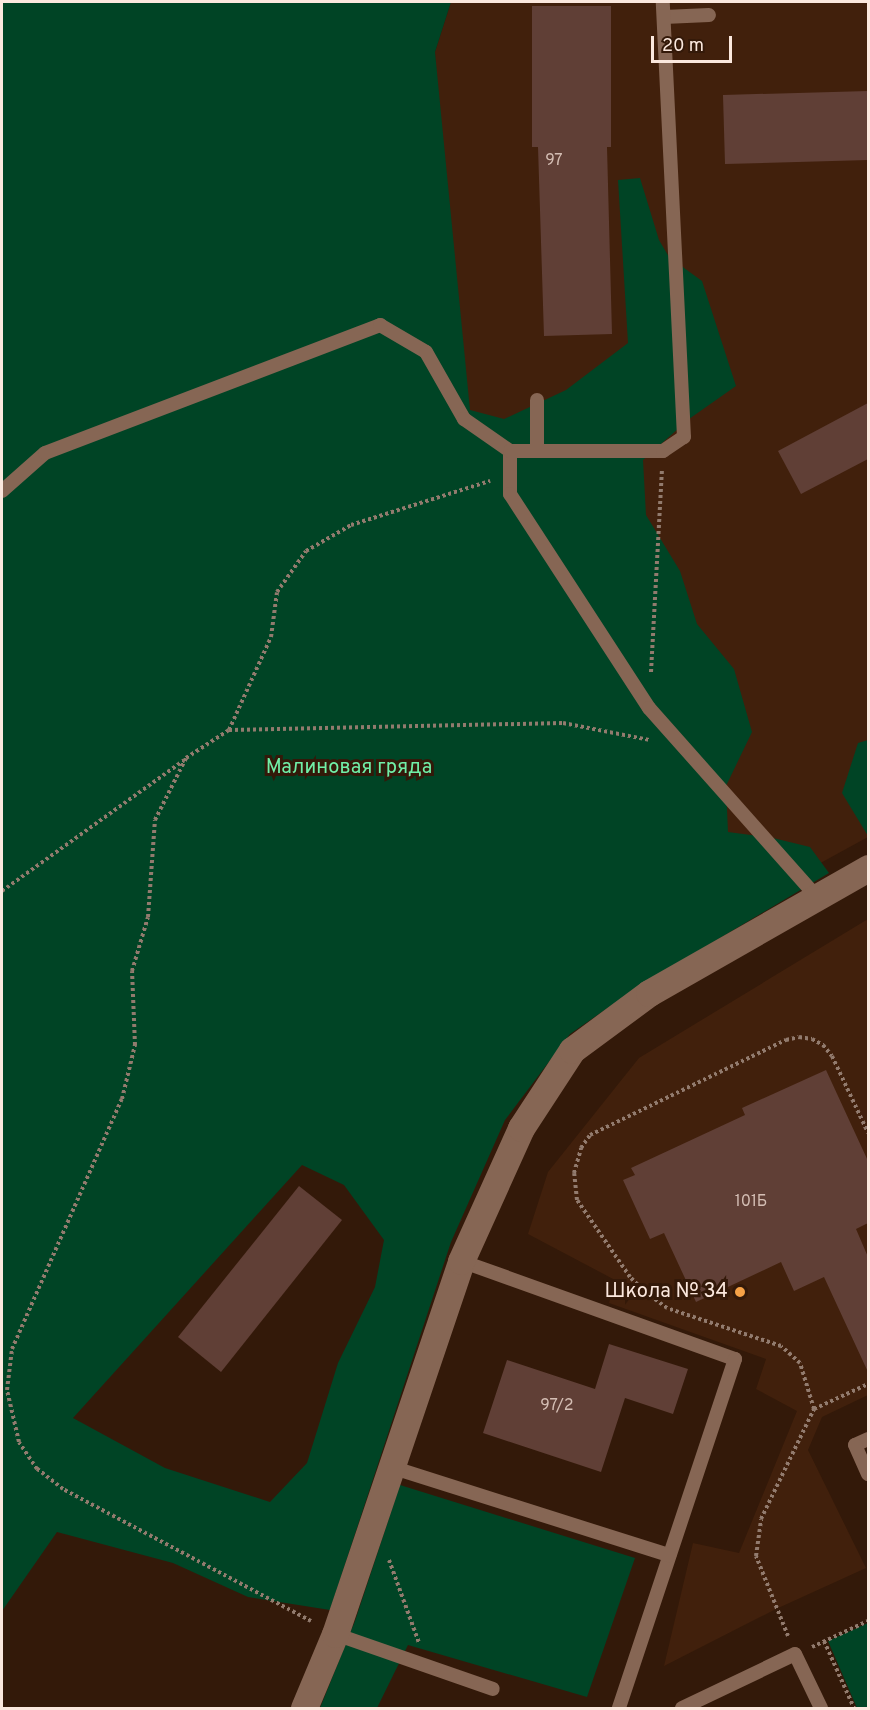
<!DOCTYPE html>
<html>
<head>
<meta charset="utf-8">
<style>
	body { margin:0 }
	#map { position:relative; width:870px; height:1710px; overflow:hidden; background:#331909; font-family:Overpass,sans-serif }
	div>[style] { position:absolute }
	.built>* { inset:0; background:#41200c }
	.green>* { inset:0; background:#004425 }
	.building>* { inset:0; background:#603f36 }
	.path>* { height:4px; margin-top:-2px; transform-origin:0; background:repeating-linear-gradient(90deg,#927b6e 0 3px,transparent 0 6px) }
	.lane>* { height:14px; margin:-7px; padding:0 7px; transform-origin:7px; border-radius:7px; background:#866654 }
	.street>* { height:27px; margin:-13.5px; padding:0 13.5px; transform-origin:13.5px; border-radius:13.5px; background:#866654 }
	.dots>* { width:16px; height:16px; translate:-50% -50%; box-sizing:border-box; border:3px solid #331909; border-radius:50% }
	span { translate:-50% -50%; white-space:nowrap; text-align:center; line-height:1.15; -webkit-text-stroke:6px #331909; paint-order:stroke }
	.number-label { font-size:16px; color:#d4beb4 }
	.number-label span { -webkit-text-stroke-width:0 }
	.park-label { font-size:20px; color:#70efa7 }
	.poi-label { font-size:20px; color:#fbe8de }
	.right { translate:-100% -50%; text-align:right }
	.frame { position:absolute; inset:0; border:3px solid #fbe8de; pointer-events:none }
	.scale { position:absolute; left:651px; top:36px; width:81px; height:27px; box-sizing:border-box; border:3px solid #fbe8de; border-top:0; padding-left:8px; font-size:18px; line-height:21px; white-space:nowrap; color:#fbe8de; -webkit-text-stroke:4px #331909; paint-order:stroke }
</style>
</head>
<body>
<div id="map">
	<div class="built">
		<div style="clip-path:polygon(451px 2px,868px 2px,868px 837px,751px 901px,454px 461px,435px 52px)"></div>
		<div style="clip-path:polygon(868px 919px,868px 1395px,822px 1417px,808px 1450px,866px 1568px,776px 1609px,664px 1666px,693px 1543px,739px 1553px,797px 1411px,756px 1389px,766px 1359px,609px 1303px,615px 1280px,528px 1234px,548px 1172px,639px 1058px)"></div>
	</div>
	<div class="green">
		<div style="clip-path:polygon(evenodd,2px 2px,451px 2px,435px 52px,470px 410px,504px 419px,566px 390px,628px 343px,618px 180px,640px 178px,659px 240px,669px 257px,702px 281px,736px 386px,689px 419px,643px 460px,646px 515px,680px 571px,697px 624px,734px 669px,752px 732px,726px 786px,728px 832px,773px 838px,810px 847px,829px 873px,641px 985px,570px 1034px,505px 1120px,451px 1242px,330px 1610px,248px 1597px,173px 1563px,57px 1532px,2px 1611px,2px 2px,302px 1165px,344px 1185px,384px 1240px,375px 1287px,338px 1363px,307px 1463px,270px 1502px,165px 1468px,73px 1418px,302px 1165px)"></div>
		<div style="clip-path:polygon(868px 740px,868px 836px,842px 793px,858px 743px)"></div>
		<div style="clip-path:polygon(400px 1485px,635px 1558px,587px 1697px,408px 1645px,377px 1708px,320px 1708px,355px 1621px)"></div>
		<div style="clip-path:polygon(868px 1623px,868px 1708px,857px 1708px,828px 1641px)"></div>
	</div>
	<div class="building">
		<div style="clip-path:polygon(532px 6px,611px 6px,611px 147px,607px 147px,612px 334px,544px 336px,538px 147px,532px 147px)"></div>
		<div style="clip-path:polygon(868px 91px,868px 160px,725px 164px,723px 95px)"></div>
		<div style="clip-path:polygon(868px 403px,868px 459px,801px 494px,778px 451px)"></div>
		<div style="clip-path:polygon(826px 1070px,868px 1161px,868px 1223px,856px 1229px,868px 1257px,868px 1372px,824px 1277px,794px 1291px,781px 1262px,696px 1302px,664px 1233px,650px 1239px,623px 1180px,635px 1175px,631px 1168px,745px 1115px,742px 1108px)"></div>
		<div style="clip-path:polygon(299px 1186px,342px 1220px,221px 1372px,178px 1337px)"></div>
		<div style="clip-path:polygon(609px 1344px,688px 1369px,673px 1414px,625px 1398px,601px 1472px,483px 1433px,507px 1360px,595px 1389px)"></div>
	</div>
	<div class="path">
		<div style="left:651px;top:672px;width:202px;rotate:-86.9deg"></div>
		<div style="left:229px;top:730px;width:334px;rotate:-1.2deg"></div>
		<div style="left:563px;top:723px;width:89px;rotate:11.1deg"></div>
		<div style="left:2px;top:891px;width:224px;rotate:-35.7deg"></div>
		<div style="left:814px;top:1409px;width:48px;rotate:-106.9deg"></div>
		<div style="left:800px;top:1363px;width:25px;rotate:-138deg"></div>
		<div style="left:781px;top:1346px;width:120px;rotate:-161.6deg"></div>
		<div style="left:667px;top:1308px;width:26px;rotate:-144deg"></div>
		<div style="left:646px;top:1293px;width:23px;rotate:-135deg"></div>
		<div style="left:630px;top:1277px;width:93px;rotate:-124.5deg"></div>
		<div style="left:577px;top:1200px;width:27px;rotate:-96deg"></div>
		<div style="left:574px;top:1173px;width:26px;rotate:-74deg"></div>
		<div style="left:581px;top:1148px;width:16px;rotate:-55deg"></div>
		<div style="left:590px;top:1135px;width:218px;rotate:-25.9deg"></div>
		<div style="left:786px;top:1040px;width:13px;rotate:-13deg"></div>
		<div style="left:799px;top:1037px;width:13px;rotate:9deg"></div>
		<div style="left:812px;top:1039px;width:13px;rotate:29deg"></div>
		<div style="left:823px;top:1045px;width:14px;rotate:51deg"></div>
		<div style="left:832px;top:1056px;width:85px;rotate:64.9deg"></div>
		<div style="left:389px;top:1560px;width:88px;rotate:70.1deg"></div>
		<div style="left:311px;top:1621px;width:281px;rotate:-152deg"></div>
		<div style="left:63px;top:1489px;width:33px;rotate:-142deg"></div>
		<div style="left:37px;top:1469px;width:32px;rotate:-124deg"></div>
		<div style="left:19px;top:1442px;width:53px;rotate:-103deg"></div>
		<div style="left:7px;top:1390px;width:41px;rotate:-83deg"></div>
		<div style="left:12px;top:1349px;width:273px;rotate:-66.3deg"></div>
		<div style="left:122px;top:1099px;width:56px;rotate:-76.5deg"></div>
		<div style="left:135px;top:1045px;width:74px;rotate:-92.3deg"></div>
		<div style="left:132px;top:971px;width:56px;rotate:-73.5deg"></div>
		<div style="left:148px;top:917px;width:97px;rotate:-85.9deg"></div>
		<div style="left:155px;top:820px;width:69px;rotate:-63.4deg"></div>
		<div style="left:186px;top:758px;width:51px;rotate:-33.1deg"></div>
		<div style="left:229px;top:730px;width:102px;rotate:-65.7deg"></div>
		<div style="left:271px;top:637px;width:45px;rotate:-82.4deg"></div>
		<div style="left:277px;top:592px;width:50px;rotate:-54.7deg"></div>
		<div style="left:306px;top:551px;width:52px;rotate:-30deg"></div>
		<div style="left:351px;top:525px;width:146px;rotate:-17.6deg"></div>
		<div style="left:788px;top:1636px;width:86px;rotate:-111.8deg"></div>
		<div style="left:756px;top:1556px;width:37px;rotate:-82deg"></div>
		<div style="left:761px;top:1519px;width:122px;rotate:-64.3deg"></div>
		<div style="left:814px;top:1409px;width:60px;rotate:-24.8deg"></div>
		<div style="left:824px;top:1641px;width:73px;rotate:65.9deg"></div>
		<div style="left:812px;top:1647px;width:62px;rotate:-24.9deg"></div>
	</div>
	<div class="lane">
		<div style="left:664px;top:17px;width:45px;rotate:-2.5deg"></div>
		<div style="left:510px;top:451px;width:43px;rotate:90deg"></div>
		<div style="left:510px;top:494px;width:255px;rotate:57deg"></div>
		<div style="left:649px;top:708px;width:253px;rotate:48.4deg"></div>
		<div style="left:537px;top:451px;width:51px;rotate:-90deg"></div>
		<div style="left:2px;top:491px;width:57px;rotate:-41.5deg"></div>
		<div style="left:45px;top:453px;width:359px;rotate:-20.9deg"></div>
		<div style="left:380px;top:325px;width:53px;rotate:30.4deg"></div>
		<div style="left:426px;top:352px;width:77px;rotate:60.4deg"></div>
		<div style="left:464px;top:419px;width:56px;rotate:34.8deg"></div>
		<div style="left:510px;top:451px;width:153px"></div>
		<div style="left:663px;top:451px;width:25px;rotate:-34deg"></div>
		<div style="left:684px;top:437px;width:436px;rotate:-92.8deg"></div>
		<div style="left:461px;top:1261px;width:291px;rotate:19.7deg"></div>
		<div style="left:735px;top:1359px;width:368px;rotate:108.4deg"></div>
		<div style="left:868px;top:1439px;width:14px;rotate:155deg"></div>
		<div style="left:855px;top:1445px;width:32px;rotate:66deg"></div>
		<div style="left:391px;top:1467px;width:292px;rotate:17.6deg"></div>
		<div style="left:335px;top:1634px;width:167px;rotate:19.2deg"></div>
		<div style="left:682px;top:1708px;width:125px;rotate:-25.5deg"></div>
		<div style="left:795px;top:1654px;width:60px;rotate:64.3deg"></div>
	</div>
	<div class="street">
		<div style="left:304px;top:1708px;width:80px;rotate:-67.3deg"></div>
		<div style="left:335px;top:1634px;width:394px;rotate:-71.3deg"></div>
		<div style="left:461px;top:1261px;width:146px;rotate:-65.7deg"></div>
		<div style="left:521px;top:1128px;width:93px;rotate:-56.8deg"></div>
		<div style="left:572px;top:1050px;width:96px;rotate:-36.5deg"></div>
		<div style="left:649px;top:993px;width:252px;rotate:-29.7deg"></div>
	</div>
	<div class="dots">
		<div style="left:740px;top:1292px;background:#f6a247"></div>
	</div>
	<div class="number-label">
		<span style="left:554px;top:161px">97</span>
		<span style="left:751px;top:1202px">101Б</span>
		<span style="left:557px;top:1406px">97/2</span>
	</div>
	<div class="park-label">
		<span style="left:349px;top:768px">Малиновая гряда</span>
	</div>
	<div class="poi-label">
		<span class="right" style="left:728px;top:1292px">Школа № 34</span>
	</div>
	<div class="frame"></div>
	<div class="scale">20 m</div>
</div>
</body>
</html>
